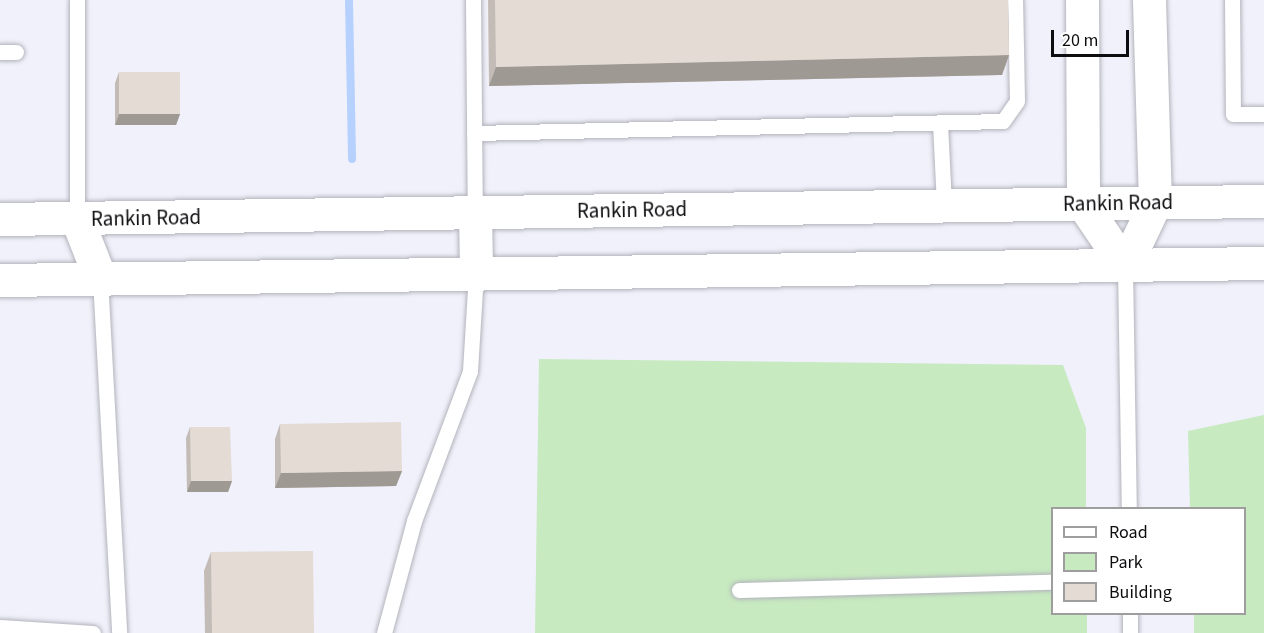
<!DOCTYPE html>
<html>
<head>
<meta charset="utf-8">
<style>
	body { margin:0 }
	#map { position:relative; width:1264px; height:633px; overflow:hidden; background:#f1f1fb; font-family:"Source Sans 3",sans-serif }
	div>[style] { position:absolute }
	.green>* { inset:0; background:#c7eac0 }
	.stream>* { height:8px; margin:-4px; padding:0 4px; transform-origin:4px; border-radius:4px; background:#b7d1fe }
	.roads { filter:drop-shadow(0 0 2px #b3b3bc) drop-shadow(0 0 2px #b3b3bc) }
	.lane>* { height:15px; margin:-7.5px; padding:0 7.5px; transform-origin:7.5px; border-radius:7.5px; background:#fff }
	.secondary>* { height:33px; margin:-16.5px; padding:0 16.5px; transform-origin:16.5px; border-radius:16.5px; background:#fff }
	.wall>* { inset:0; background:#c3bcb6 }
	.shaded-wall>* { inset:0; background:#9f9994 }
	.building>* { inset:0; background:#e3dbd4 }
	span { translate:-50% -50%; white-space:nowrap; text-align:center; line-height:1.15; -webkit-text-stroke:4.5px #fff; paint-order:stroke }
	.street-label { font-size:21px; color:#0d0d10 }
	.legend { position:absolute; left:1051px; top:507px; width:195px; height:108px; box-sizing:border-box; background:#fff; border:2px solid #9e9e9f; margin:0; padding:8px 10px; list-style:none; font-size:18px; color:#0d0d10 }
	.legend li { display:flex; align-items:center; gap:12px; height:30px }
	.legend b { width:30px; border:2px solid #9e9e9f }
	.scale { position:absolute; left:1051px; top:30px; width:78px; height:27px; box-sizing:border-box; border:3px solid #0d0d10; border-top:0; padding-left:8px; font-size:18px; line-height:21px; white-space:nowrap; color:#0d0d10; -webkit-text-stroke:4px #fff; paint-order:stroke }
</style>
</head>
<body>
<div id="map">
	<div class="green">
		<div style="clip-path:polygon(539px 359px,1063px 365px,1086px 428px,1086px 508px,1052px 508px,1052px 614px,1087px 614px,1087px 633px,535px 633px)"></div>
		<div style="clip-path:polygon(1264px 415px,1264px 633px,1194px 633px,1194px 614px,1244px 614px,1244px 508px,1190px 508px,1188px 431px)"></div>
	</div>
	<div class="stream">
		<div style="left:349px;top:0;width:159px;rotate:88.9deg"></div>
	</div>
	<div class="roads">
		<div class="lane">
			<div style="left:77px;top:0;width:219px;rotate:90deg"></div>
			<div style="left:473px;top:0;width:212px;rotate:89.5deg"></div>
			<div style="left:1232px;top:0;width:114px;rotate:89.5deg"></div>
			<div style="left:1233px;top:114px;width:31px"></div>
			<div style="left:0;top:52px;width:16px"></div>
			<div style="left:940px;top:123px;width:83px;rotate:87.2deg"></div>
			<div style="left:474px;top:133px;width:529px;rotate:-1.3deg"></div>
			<div style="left:1003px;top:121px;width:24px;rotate:-55deg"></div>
			<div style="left:1017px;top:101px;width:101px;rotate:-91.1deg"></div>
			<div style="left:1125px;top:266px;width:242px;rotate:89.1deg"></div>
			<div style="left:100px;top:278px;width:356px;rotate:86.9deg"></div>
			<div style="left:739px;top:590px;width:313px;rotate:-1.5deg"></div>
			<div style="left:1130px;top:614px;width:19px;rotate:90deg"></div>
			<div style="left:0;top:627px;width:93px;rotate:3.7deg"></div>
			<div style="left:384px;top:633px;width:116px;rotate:-75deg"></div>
			<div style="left:414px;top:521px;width:160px;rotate:-69.5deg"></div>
			<div style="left:470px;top:371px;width:99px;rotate:-86.5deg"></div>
		</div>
		<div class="secondary">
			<div style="left:1082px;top:0;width:204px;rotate:89.7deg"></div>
			<div style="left:1083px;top:204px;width:75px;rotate:55.9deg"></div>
			<div style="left:475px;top:212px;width:60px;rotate:89deg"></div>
			<div style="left:0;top:219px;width:1264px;rotate:-0.82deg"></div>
			<div style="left:77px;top:219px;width:63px;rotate:68.7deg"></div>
			<div style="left:1125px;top:266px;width:70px;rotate:-64.5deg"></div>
			<div style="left:1155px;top:203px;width:203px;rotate:-91.7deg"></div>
			<div style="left:0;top:280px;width:1264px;rotate:-0.77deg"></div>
		</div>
	</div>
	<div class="wall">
		<div style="clip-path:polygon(488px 0,1008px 0,1009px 55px,1002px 75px,489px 86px)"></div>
		<div style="clip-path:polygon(119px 72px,180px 114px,176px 125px,115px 125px,115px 83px)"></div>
		<div style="clip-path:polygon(280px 424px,402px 471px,396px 486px,275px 488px,275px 439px)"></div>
		<div style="clip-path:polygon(190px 427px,232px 481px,228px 492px,187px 492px,186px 438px)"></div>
		<div style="clip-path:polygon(211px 552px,314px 633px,205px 633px,204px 571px)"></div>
	</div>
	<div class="shaded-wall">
		<div style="clip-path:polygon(1009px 55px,1002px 75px,489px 86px,496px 67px)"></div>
		<div style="clip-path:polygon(119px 114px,180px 114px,176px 125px,115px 125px)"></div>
		<div style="clip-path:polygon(402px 471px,396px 486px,275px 488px,281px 473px)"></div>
		<div style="clip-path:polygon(191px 481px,232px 481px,228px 492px,187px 492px)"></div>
	</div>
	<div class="building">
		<div style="clip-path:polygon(495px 0,1008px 0,1009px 55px,496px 67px)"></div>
		<div style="clip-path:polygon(119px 72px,180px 72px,180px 114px,119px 114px)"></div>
		<div style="clip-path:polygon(401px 422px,402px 471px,281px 473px,280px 424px)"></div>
		<div style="clip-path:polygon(190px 427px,230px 427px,232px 481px,191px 481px)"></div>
		<div style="clip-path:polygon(313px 551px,314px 633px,212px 633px,211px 552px)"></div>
	</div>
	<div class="street-label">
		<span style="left:1118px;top:203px;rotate:-1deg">Rankin Road</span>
		<span style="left:632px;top:210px;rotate:-1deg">Rankin Road</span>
		<span style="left:146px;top:218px;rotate:-1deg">Rankin Road</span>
	</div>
	<ul class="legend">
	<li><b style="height:8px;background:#fff"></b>Road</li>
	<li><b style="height:16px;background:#c7eac0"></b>Park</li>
	<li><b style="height:16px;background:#e3dbd4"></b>Building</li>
	</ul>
	<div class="scale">20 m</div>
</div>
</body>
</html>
